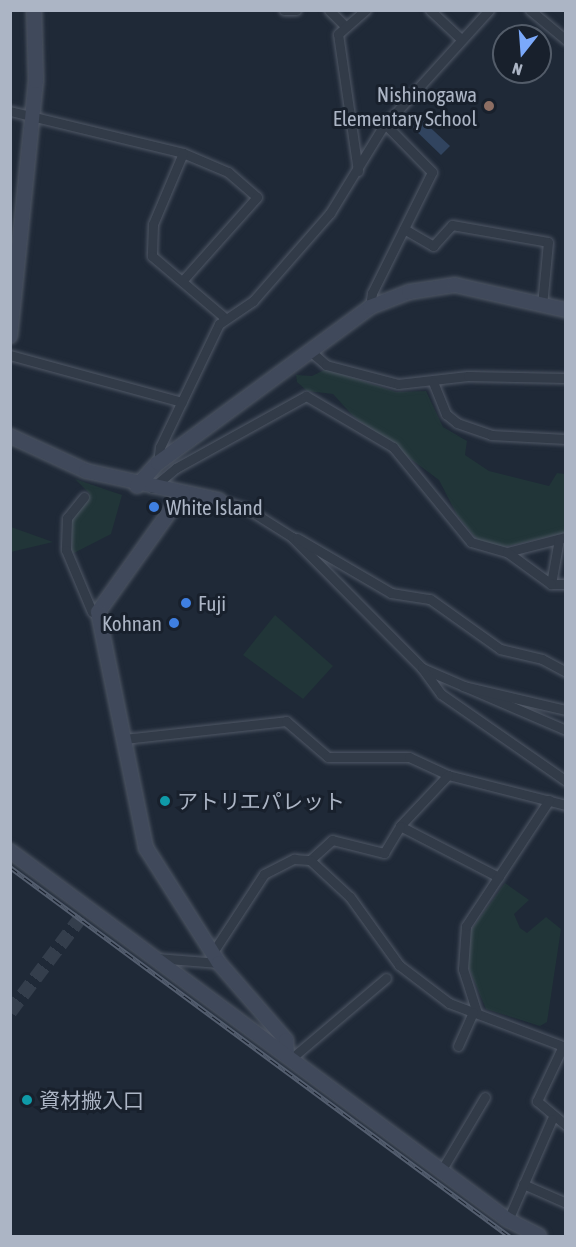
<!DOCTYPE html>
<html>
<head>
<meta charset="utf-8">
<style>
	body { margin:0 }
	#map { position:relative; width:576px; height:1247px; overflow:hidden; background:#1f2937; font-family:"Asap Condensed","Noto Sans JP",sans-serif }
	div>[style] { position:absolute }
	.green>* { inset:0; background:#213538 }
	.water>* { inset:0; background:#31445f }
	.secondary-tunnel>* { height:14px; margin-top:-7px; transform-origin:0; background:repeating-linear-gradient(90deg,#343e4c 0 14px,transparent 0 21px) }
	.roads { filter:drop-shadow(0 0 2px #505866) drop-shadow(0 0 2px #505866) }
	.street>* { height:9px; margin:-4.5px; padding:0 4.5px; transform-origin:4.5px; border-radius:4.5px; background:#323b48 }
	.secondary>* { height:14px; margin:-7px; padding:0 7px; transform-origin:7px; border-radius:7px; background:#40495b }
	.rail>* { height:5px; margin-top:-2.5px; transform-origin:0; background:repeating-linear-gradient(90deg,#18202c 0 9px,#545e6f 0 18px); box-sizing:border-box; border-block:2px solid #545e6f }
	.dots>* { width:16px; height:16px; translate:-50% -50%; box-sizing:border-box; border:3px solid #18202c; border-radius:50% }
	span { translate:-50% -50%; white-space:nowrap; text-align:center; line-height:1.15; -webkit-text-stroke:6px #18202c; paint-order:stroke }
	.poi-label { font-size:21px; color:#acb5c5 }
	.right { translate:-100% -50%; text-align:right }
	.left { translate:0 -50%; text-align:left }
	.frame { position:absolute; inset:0; border:12px solid #acb5c5; pointer-events:none }
	.north { position:absolute; left:492px; top:24px; width:60px; height:60px; box-sizing:border-box; background:#18202c; border:2px solid #535c69; border-radius:50%; rotate:197deg; font-size:16px; font-weight:700; line-height:24px; text-align:center; color:#acb5c5 }
	.north::after { content:''; display:block; margin:auto; width:21px; height:27px; background:#7ba9fb; clip-path:polygon(50% 0,100% 100%,50% 72%,0 100%) }
</style>
</head>
<body>
<div id="map">
	<div class="green">
		<div style="clip-path:polygon(326px 369px,396px 392px,426px 391px,443px 427px,467px 441px,465px 455px,489px 471px,549px 486px,557px 473px,565px 474px,565px 533px,504px 547px,479px 542px,457px 515px,439px 480px,353px 416px,333px 394px,307px 391px,297px 382px,296px 375px,312px 376px)"></div>
		<div style="clip-path:polygon(75px 479px,122px 495px,111px 534px,72px 554px,70px 520px,90px 494px)"></div>
		<div style="clip-path:polygon(11px 527px,53px 542px,11px 552px)"></div>
		<div style="clip-path:polygon(275px 615px,333px 666px,303px 699px,243px 655px)"></div>
		<div style="clip-path:polygon(505px 883px,529px 900px,514px 914px,520px 928px,527px 933px,546px 917px,561px 929px,547px 1022px,540px 1026px,486px 1009px,468px 966px,471px 930px)"></div>
	</div>
	<div class="water">
		<div style="clip-path:polygon(420px 118px,450px 146px,441px 155px,412px 127px)"></div>
	</div>
	<div class="secondary-tunnel">
		<div style="left:10px;top:1012px;width:124px;rotate:-53.2deg"></div>
	</div>
	<div class="roads">
		<div class="street">
			<div style="left:284px;top:10px;width:12px"></div>
			<div style="left:329px;top:10px;width:20px;rotate:45deg"></div>
			<div style="left:430px;top:10px;width:42px;rotate:43.1deg"></div>
			<div style="left:530px;top:10px;width:47px;rotate:39.8deg"></div>
			<div style="left:10px;top:111px;width:178px;rotate:13.6deg"></div>
			<div style="left:183px;top:153px;width:49px;rotate:22.9deg"></div>
			<div style="left:228px;top:172px;width:38px;rotate:41deg"></div>
			<div style="left:257px;top:197px;width:110px;rotate:131.7deg"></div>
			<div style="left:183px;top:153px;width:77px;rotate:112.9deg"></div>
			<div style="left:153px;top:224px;width:32px;rotate:92deg"></div>
			<div style="left:152px;top:256px;width:96px;rotate:40.3deg"></div>
			<div style="left:358px;top:171px;width:138px;rotate:-98.3deg"></div>
			<div style="left:338px;top:34px;width:37px;rotate:-41deg"></div>
			<div style="left:404px;top:229px;width:34px;rotate:30deg"></div>
			<div style="left:433px;top:246px;width:28px;rotate:-48deg"></div>
			<div style="left:452px;top:225px;width:97px;rotate:10deg"></div>
			<div style="left:548px;top:242px;width:64px;rotate:95.4deg"></div>
			<div style="left:370px;top:307px;width:14px;rotate:-82deg"></div>
			<div style="left:372px;top:293px;width:135px;rotate:-63.6deg"></div>
			<div style="left:432px;top:172px;width:67px;rotate:-134.4deg"></div>
			<div style="left:309px;top:350px;width:23px;rotate:41deg"></div>
			<div style="left:326px;top:365px;width:74px;rotate:14.8deg"></div>
			<div style="left:398px;top:384px;width:70px;rotate:-6.5deg"></div>
			<div style="left:468px;top:376px;width:98px;rotate:1.2deg"></div>
			<div style="left:10px;top:355px;width:178px;rotate:15.3deg"></div>
			<div style="left:433px;top:382px;width:35px;rotate:68deg"></div>
			<div style="left:446px;top:414px;width:14px;rotate:39deg"></div>
			<div style="left:457px;top:423px;width:36px;rotate:19deg"></div>
			<div style="left:491px;top:435px;width:75px;rotate:3.1deg"></div>
			<div style="left:158px;top:463px;width:16px;rotate:-83deg"></div>
			<div style="left:160px;top:447px;width:136px;rotate:-64.4deg"></div>
			<div style="left:219px;top:324px;width:41px;rotate:-34.1deg"></div>
			<div style="left:253px;top:301px;width:117px;rotate:-48.8deg"></div>
			<div style="left:330px;top:213px;width:100px;rotate:-58.5deg"></div>
			<div style="left:382px;top:128px;width:159px;rotate:-47.8deg"></div>
			<div style="left:152px;top:488px;width:31px;rotate:-40deg"></div>
			<div style="left:176px;top:468px;width:149px;rotate:-29deg"></div>
			<div style="left:306px;top:396px;width:101px;rotate:30.4deg"></div>
			<div style="left:393px;top:447px;width:123px;rotate:50.6deg"></div>
			<div style="left:471px;top:542px;width:37px;rotate:16deg"></div>
			<div style="left:507px;top:552px;width:61px;rotate:-14.3deg"></div>
			<div style="left:84px;top:497px;width:27px;rotate:129deg"></div>
			<div style="left:67px;top:518px;width:32px;rotate:92deg"></div>
			<div style="left:66px;top:550px;width:67px;rotate:67.2deg"></div>
			<div style="left:219px;top:500px;width:28px;rotate:17deg"></div>
			<div style="left:246px;top:508px;width:54px;rotate:32.2deg"></div>
			<div style="left:292px;top:537px;width:185px;rotate:45.2deg"></div>
			<div style="left:422px;top:668px;width:157px;rotate:23.3deg"></div>
			<div style="left:297px;top:538px;width:109px;rotate:30.3deg"></div>
			<div style="left:391px;top:593px;width:39px;rotate:9deg"></div>
			<div style="left:430px;top:599px;width:86px;rotate:35.5deg"></div>
			<div style="left:500px;top:649px;width:43px;rotate:13.4deg"></div>
			<div style="left:542px;top:659px;width:27px;rotate:28deg"></div>
			<div style="left:559px;top:539px;width:46px;rotate:100.1deg"></div>
			<div style="left:551px;top:584px;width:15px"></div>
			<div style="left:507px;top:552px;width:54px;rotate:36deg"></div>
			<div style="left:422px;top:668px;width:32px;rotate:54deg"></div>
			<div style="left:441px;top:694px;width:152px;rotate:34.8deg"></div>
			<div style="left:463px;top:686px;width:106px;rotate:13.1deg"></div>
			<div style="left:124px;top:739px;width:163px;rotate:-6.3deg"></div>
			<div style="left:286px;top:721px;width:55px;rotate:40.6deg"></div>
			<div style="left:328px;top:757px;width:81px"></div>
			<div style="left:409px;top:757px;width:43px;rotate:24.8deg"></div>
			<div style="left:448px;top:775px;width:122px;rotate:14.3deg"></div>
			<div style="left:448px;top:775px;width:70px;rotate:133.3deg"></div>
			<div style="left:400px;top:826px;width:111px;rotate:27.3deg"></div>
			<div style="left:310px;top:860px;width:30px;rotate:-42deg"></div>
			<div style="left:332px;top:840px;width:54px;rotate:14deg"></div>
			<div style="left:384px;top:853px;width:31px;rotate:-59deg"></div>
			<div style="left:213px;top:952px;width:93px;rotate:-56.8deg"></div>
			<div style="left:264px;top:874px;width:34px;rotate:-27deg"></div>
			<div style="left:294px;top:859px;width:16px;rotate:4deg"></div>
			<div style="left:310px;top:860px;width:54px;rotate:42.8deg"></div>
			<div style="left:350px;top:897px;width:84px;rotate:54.2deg"></div>
			<div style="left:399px;top:965px;width:63px;rotate:37.2deg"></div>
			<div style="left:449px;top:1003px;width:122px;rotate:20.7deg"></div>
			<div style="left:563px;top:1046px;width:61px;rotate:115.3deg"></div>
			<div style="left:537px;top:1101px;width:38px;rotate:40deg"></div>
			<div style="left:156px;top:958px;width:63px;rotate:4.5deg"></div>
			<div style="left:477px;top:1013px;width:46px;rotate:-107.7deg"></div>
			<div style="left:463px;top:969px;width:43px;rotate:-86deg"></div>
			<div style="left:466px;top:926px;width:151px;rotate:-56.6deg"></div>
			<div style="left:458px;top:1046px;width:37px;rotate:-66deg"></div>
			<div style="left:293px;top:1057px;width:122px;rotate:-40.3deg"></div>
			<div style="left:441px;top:1171px;width:86px;rotate:-59.3deg"></div>
			<div style="left:523px;top:1184px;width:47px;rotate:23.8deg"></div>
			<div style="left:508px;top:1220px;width:110px;rotate:-66.5deg"></div>
		</div>
		<div class="secondary">
			<div style="left:10px;top:336px;width:256px;rotate:-84.2deg"></div>
			<div style="left:36px;top:81px;width:71px;rotate:-91.6deg"></div>
			<div style="left:10px;top:436px;width:84px;rotate:24.7deg"></div>
			<div style="left:86px;top:471px;width:136px;rotate:12.3deg"></div>
			<div style="left:137px;top:486px;width:31px;rotate:-48deg"></div>
			<div style="left:158px;top:463px;width:263px;rotate:-36.3deg"></div>
			<div style="left:370px;top:307px;width:42px;rotate:-21deg"></div>
			<div style="left:409px;top:292px;width:47px;rotate:-8.7deg"></div>
			<div style="left:455px;top:285px;width:114px;rotate:12.7deg"></div>
			<div style="left:183px;top:493px;width:146px;rotate:125.5deg"></div>
			<div style="left:98px;top:612px;width:241px;rotate:78.5deg"></div>
			<div style="left:146px;top:848px;width:136px;rotate:57.6deg"></div>
			<div style="left:219px;top:963px;width:102px;rotate:49deg"></div>
			<div style="left:286px;top:1040px;width:14px;rotate:86deg"></div>
			<div style="left:10px;top:851px;width:620px;rotate:36.54deg"></div>
			<div style="left:508px;top:1220px;width:35px;rotate:27deg"></div>
		</div>
	</div>
	<div class="rail">
		<div style="left:10px;top:867px;width:621px;rotate:36.48deg"></div>
	</div>
	<div class="dots">
		<div style="left:489px;top:106px;background:#8d6e63"></div>
		<div style="left:154px;top:507px;background:#3f7fe0"></div>
		<div style="left:186px;top:603px;background:#3f7fe0"></div>
		<div style="left:174px;top:623px;background:#3f7fe0"></div>
		<div style="left:165px;top:801px;background:#0f9aa8"></div>
		<div style="left:27px;top:1100px;background:#0f9aa8"></div>
	</div>
	<div class="poi-label">
		<span class="right" style="left:477px;top:106px">Nishinogawa<br>Elementary School</span>
		<span class="left" style="left:166px;top:507px">White Island</span>
		<span class="left" style="left:198px;top:603px">Fuji</span>
		<span class="right" style="left:162px;top:623px">Kohnan</span>
		<span class="left" style="left:177px;top:801px">アトリエパレット</span>
		<span class="left" style="left:39px;top:1100px">資材搬入口</span>
	</div>
	<div class="frame"></div>
	<div class="north">N</div>
</div>
</body>
</html>
